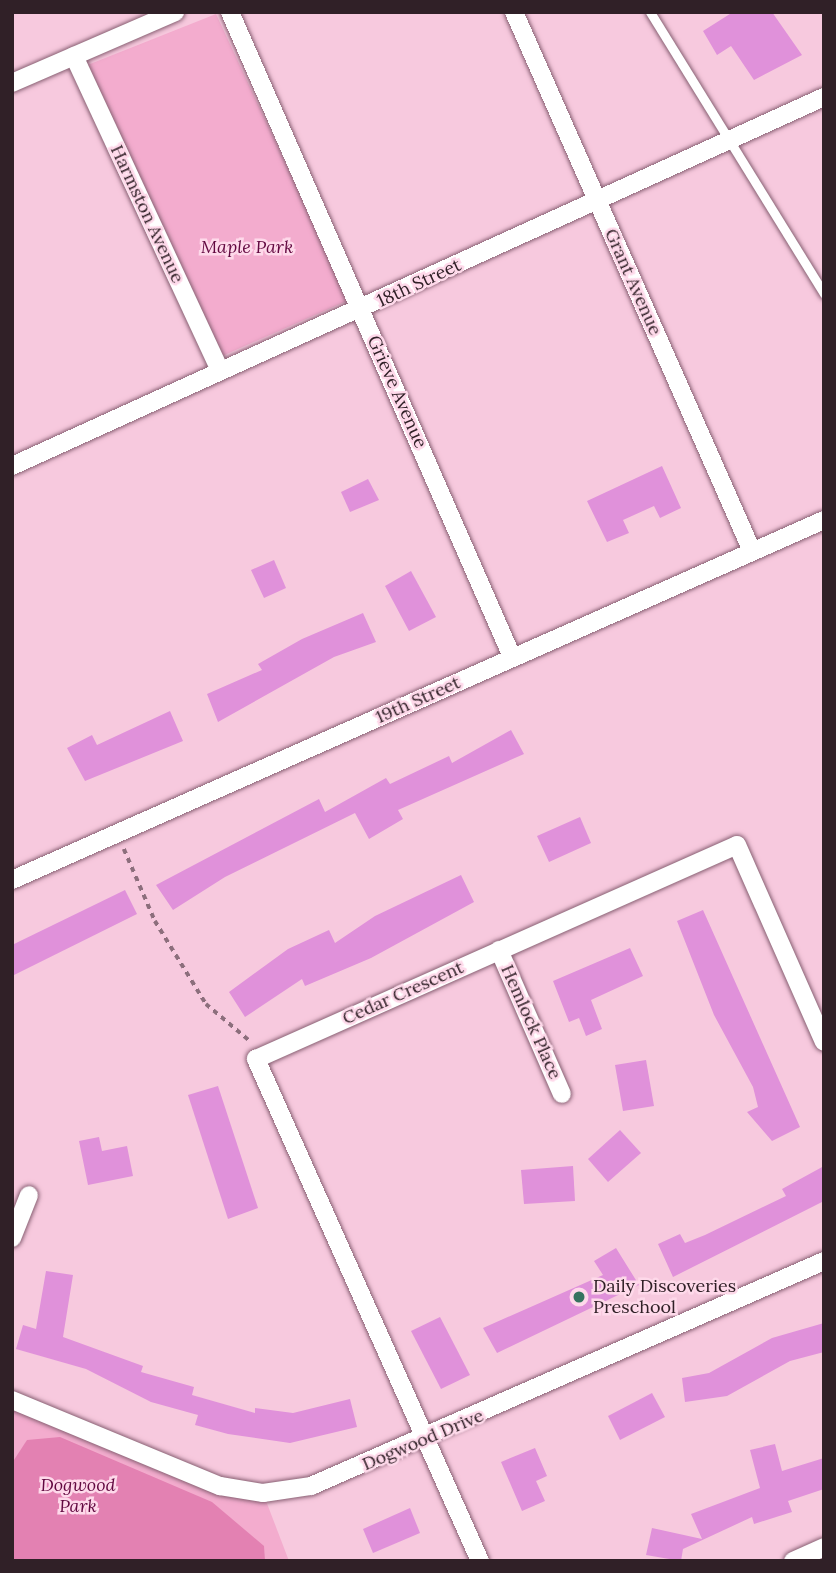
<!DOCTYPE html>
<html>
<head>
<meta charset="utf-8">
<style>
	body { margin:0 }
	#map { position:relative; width:836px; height:1573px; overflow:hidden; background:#f7c9de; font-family:Lora,serif }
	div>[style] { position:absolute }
	.green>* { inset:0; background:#f3acce }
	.forest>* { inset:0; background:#e381b2 }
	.building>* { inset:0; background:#e091da }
	.path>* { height:3.5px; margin-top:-1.75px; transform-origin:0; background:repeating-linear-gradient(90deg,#8c6e7c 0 5px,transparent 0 10px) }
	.roads { filter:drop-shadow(0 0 2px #886073) drop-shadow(0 0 2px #886073) }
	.lane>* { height:9px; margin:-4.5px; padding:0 4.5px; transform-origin:4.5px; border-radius:4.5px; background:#fff }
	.street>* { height:18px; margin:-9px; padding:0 9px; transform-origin:9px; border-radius:9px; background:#fff }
	.dots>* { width:19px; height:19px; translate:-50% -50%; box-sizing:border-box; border:4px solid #fed9ea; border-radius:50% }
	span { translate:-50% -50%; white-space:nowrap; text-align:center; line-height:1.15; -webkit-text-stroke:5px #fed9ea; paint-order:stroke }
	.street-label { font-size:18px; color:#302027 }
	.park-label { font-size:18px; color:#620840; font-style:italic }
	.poi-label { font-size:18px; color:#302027 }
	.left { translate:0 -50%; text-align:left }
	.frame { position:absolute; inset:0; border:14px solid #302027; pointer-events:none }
</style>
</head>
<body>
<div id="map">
	<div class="green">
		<div style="clip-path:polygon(216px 14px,349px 300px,220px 357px,85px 66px)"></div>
		<div style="clip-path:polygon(12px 1400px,263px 1493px,289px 1561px,12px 1561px)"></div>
	</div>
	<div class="forest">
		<div style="clip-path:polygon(60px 1437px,212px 1502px,264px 1546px,265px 1561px,12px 1561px,12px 1463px,27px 1440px)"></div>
	</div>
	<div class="building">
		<div style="clip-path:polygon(733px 12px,772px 12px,802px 55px,754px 80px,731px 46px,717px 55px,703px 31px)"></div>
		<div style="clip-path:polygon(662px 466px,681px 508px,660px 518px,654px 506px,623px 520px,629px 533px,607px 542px,587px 501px)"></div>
		<div style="clip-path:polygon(368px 479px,379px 500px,350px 512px,341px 492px)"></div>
		<div style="clip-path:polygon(274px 560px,286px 588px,264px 598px,251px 570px)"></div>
		<div style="clip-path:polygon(411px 571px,436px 617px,409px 631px,385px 586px)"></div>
		<div style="clip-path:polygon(363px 613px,376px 642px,334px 657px,218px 722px,207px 694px,262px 670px,258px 664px,302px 639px)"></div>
		<div style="clip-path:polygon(170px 711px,183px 741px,85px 781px,67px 748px,92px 735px,97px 745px)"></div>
		<div style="clip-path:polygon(511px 730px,524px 754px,398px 810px,403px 819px,369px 839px,355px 813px,225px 877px,173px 910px,156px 885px,319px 799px,325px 812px,386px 778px,390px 784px,449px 756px,452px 763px)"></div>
		<div style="clip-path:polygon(580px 817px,591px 843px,549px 862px,537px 836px)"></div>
		<div style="clip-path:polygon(461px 875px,474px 902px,371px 958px,305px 986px,302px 979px,245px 1017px,229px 992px,288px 949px,329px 930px,335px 943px,375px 916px)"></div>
		<div style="clip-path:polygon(125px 890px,137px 914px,12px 976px,12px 945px)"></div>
		<div style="clip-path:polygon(703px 910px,800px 1127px,772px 1141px,747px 1112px,758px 1107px,753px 1087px,714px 1015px,677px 921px)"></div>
		<div style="clip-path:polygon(630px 948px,643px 976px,591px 1000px,602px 1029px,586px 1036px,579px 1018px,569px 1022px,553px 981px)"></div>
		<div style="clip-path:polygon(646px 1060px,654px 1106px,623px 1111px,615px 1065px)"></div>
		<div style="clip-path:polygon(218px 1086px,258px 1208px,228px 1219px,188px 1095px)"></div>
		<div style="clip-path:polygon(620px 1130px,641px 1153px,608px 1182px,588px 1159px)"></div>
		<div style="clip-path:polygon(99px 1137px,102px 1151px,127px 1146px,133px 1176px,88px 1185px,79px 1141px)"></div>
		<div style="clip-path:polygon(573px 1166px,575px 1201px,524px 1204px,521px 1170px)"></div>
		<div style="clip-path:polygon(824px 1166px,824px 1201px,673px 1277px,658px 1244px,680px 1234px,685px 1243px,705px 1235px,786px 1196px,782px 1189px)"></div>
		<div style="clip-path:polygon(616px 1248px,639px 1285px,497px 1353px,483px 1328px,603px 1275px,594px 1261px)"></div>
		<div style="clip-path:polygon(46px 1271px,73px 1275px,63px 1337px,143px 1366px,141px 1372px,194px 1387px,192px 1395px,255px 1413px,255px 1408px,293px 1413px,350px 1399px,357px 1427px,290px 1443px,228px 1434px,195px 1425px,198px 1415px,151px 1402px,86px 1369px,16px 1349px,23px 1325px,36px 1329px)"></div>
		<div style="clip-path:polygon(440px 1317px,470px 1375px,441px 1389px,411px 1331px)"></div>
		<div style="clip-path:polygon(824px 1323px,824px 1352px,790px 1361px,727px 1396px,685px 1402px,682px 1378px,709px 1373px,772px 1338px)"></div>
		<div style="clip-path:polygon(652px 1393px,665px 1417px,620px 1440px,608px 1416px)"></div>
		<div style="clip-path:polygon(775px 1444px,782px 1471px,824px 1458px,824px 1489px,788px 1501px,792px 1512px,754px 1524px,752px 1517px,683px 1549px,681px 1561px,646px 1555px,652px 1528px,702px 1539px,691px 1514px,760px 1488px,750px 1450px)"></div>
		<div style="clip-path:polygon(535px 1448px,547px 1476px,536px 1481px,545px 1501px,522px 1511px,501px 1462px)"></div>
		<div style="clip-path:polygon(410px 1508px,420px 1533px,373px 1553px,363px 1529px)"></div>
	</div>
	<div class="path">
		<div style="left:124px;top:849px;width:78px;rotate:66.7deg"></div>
		<div style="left:155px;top:921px;width:97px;rotate:58.4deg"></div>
		<div style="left:206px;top:1004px;width:57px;rotate:40.1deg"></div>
	</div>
	<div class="roads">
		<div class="lane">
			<div style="left:650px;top:12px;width:331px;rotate:58.3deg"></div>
		</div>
		<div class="street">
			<div style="left:230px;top:12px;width:704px;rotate:66.38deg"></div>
			<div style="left:514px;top:12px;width:589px;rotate:66.18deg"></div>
			<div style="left:74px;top:56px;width:347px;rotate:65.1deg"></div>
			<div style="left:12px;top:83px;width:178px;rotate:-23.5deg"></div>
			<div style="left:12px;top:466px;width:892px;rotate:-24.44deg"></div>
			<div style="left:12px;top:880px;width:888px;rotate:-23.91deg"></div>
			<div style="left:499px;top:950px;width:157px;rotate:66.4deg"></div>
			<div style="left:12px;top:1238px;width:46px;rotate:-68.4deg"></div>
			<div style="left:12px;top:1400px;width:225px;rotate:22.5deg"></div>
			<div style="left:220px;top:1486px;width:44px;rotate:9.2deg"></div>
			<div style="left:263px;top:1493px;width:49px;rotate:-8.3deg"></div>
			<div style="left:311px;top:1486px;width:560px;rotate:-23.68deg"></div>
			<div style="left:480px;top:1561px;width:550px;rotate:-114.05deg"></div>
			<div style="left:256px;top:1059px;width:526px;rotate:-23.98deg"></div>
			<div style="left:737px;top:845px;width:215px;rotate:66.2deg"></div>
			<div style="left:793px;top:1561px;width:34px;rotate:-24deg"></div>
		</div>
	</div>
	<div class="dots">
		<div style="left:579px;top:1297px;background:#36735f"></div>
	</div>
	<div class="street-label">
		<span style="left:147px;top:214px;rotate:65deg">Harmston Avenue</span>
		<span style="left:633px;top:282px;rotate:66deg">Grant Avenue</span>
		<span style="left:419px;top:283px;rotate:-25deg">18th Street</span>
		<span style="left:397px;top:392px;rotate:66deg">Grieve Avenue</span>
		<span style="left:418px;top:700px;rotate:-24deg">19th Street</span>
		<span style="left:403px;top:993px;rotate:-24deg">Cedar Crescent</span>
		<span style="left:531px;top:1022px;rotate:66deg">Hemlock Place</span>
		<span style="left:423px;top:1440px;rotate:-23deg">Dogwood Drive</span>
	</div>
	<div class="park-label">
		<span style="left:247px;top:247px">Maple Park</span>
		<span style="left:78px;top:1496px">Dogwood<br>Park</span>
	</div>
	<div class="poi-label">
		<span class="left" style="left:593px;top:1297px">Daily Discoveries<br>Preschool</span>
	</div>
	<div class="frame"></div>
</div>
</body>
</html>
